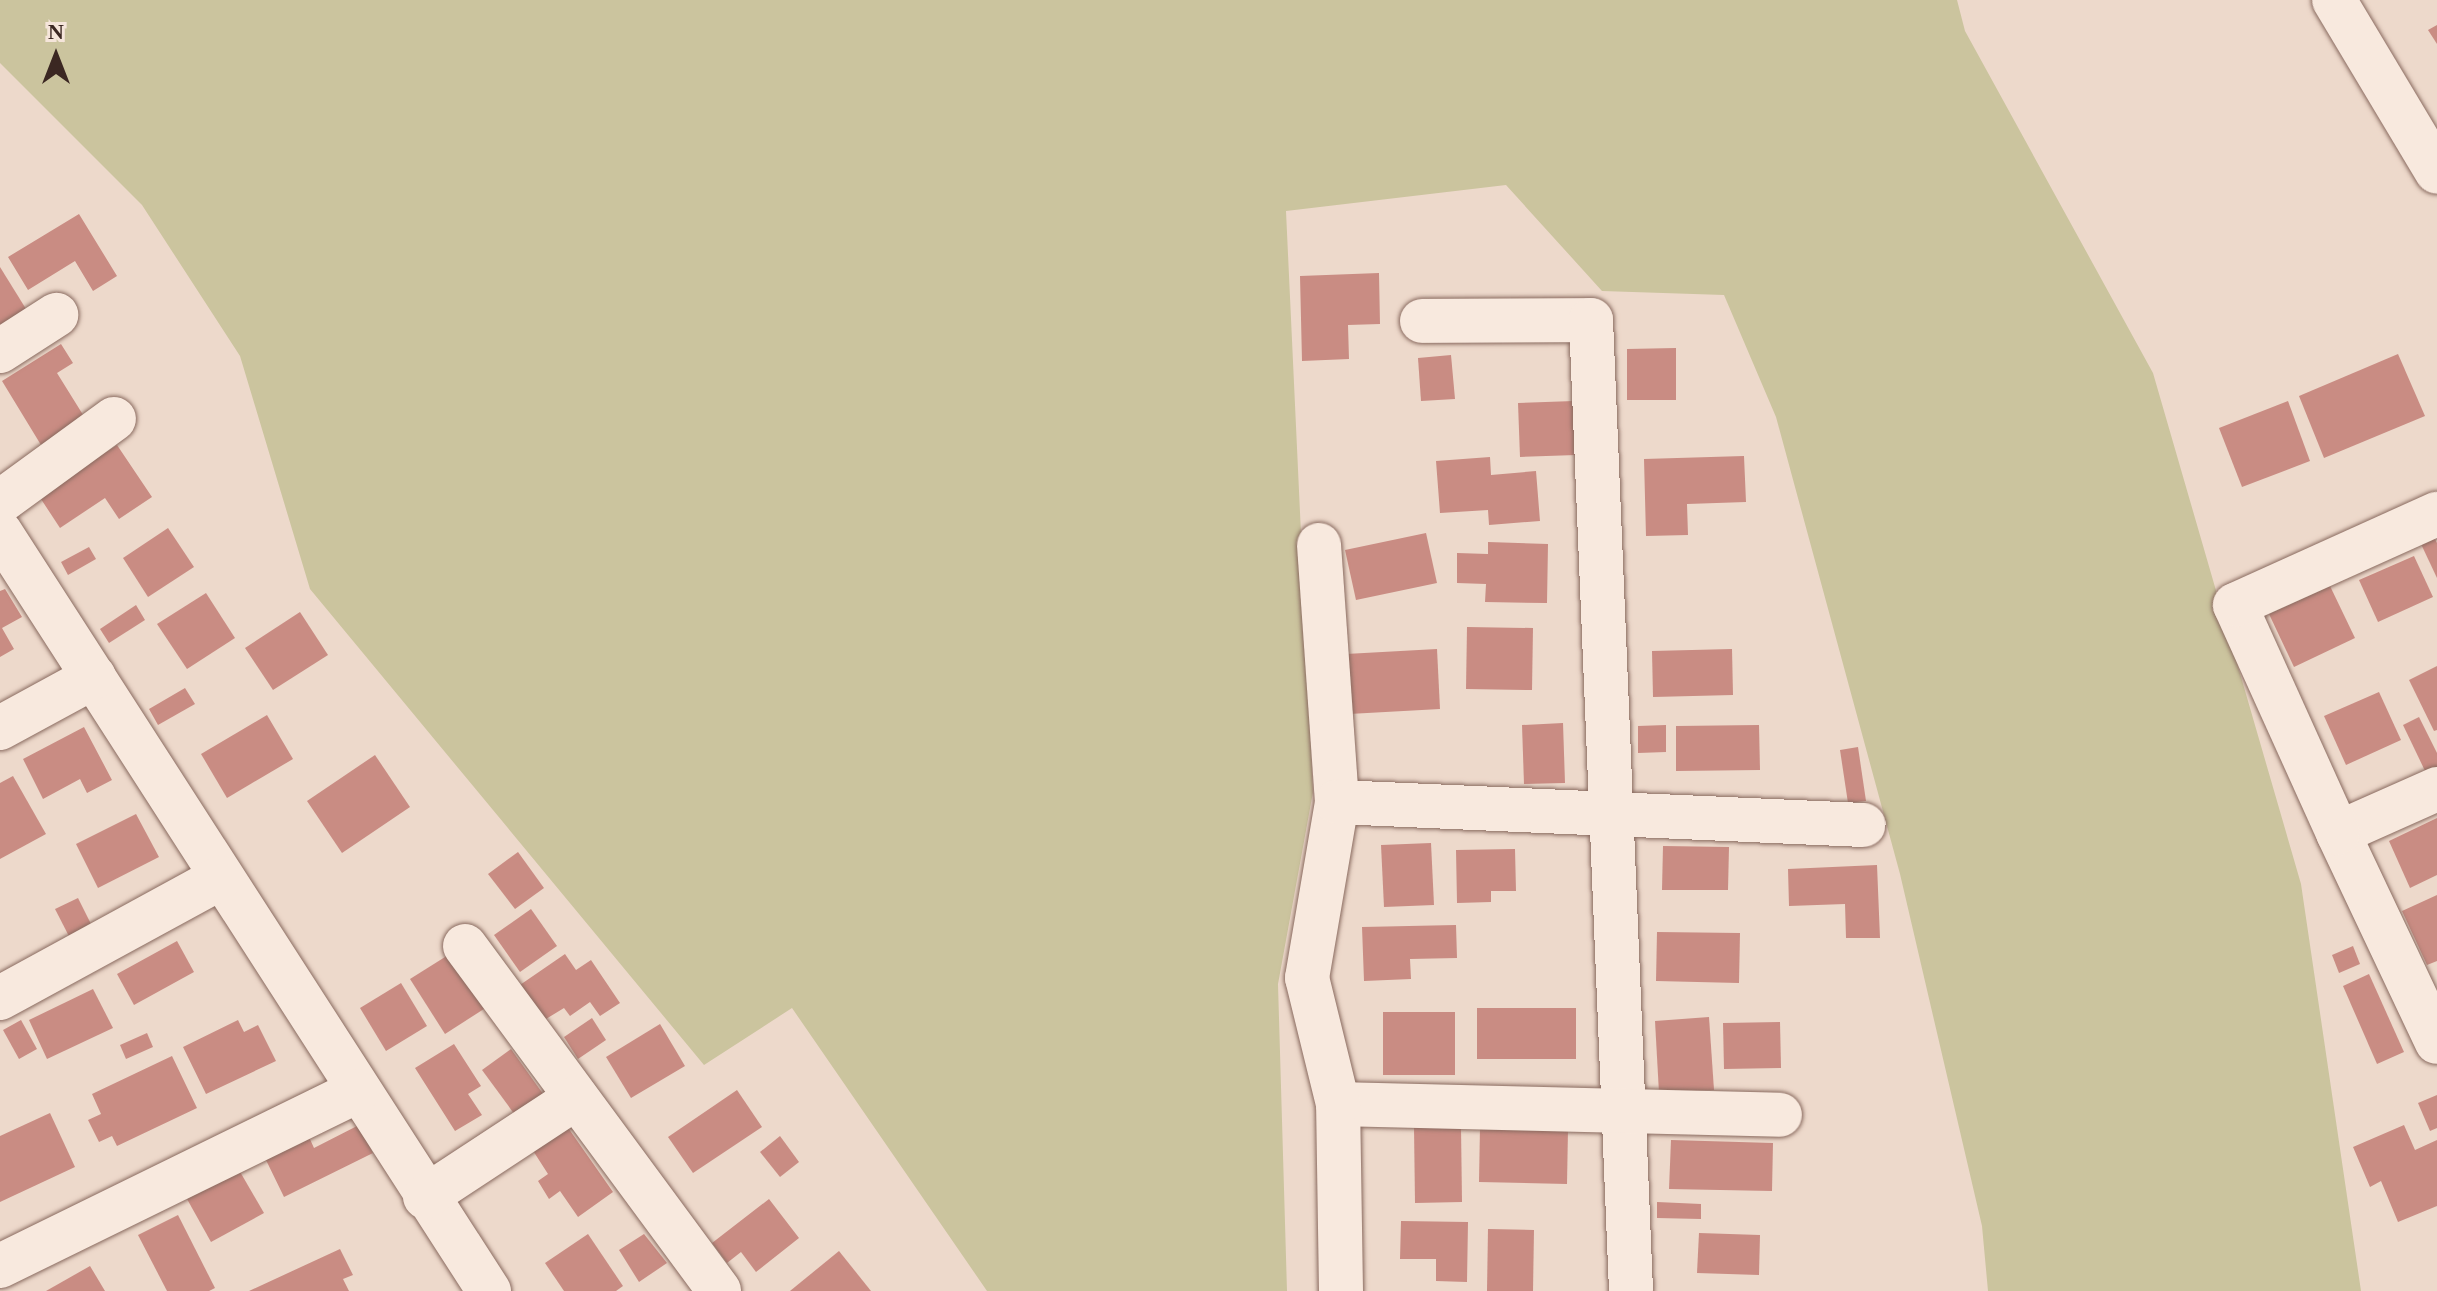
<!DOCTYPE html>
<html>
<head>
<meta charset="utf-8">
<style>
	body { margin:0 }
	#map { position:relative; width:2437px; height:1291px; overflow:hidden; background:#edd9cb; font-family:"Times New Roman",serif }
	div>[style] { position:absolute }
	.green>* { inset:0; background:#cbc49e }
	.building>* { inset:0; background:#c98c83 }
	.roads { filter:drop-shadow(0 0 2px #896a5f) drop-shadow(0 0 2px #896a5f) }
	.minor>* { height:44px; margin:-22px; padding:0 22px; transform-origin:22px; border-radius:22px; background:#f8e9de }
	span { translate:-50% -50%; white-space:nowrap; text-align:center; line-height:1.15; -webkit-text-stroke:6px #f5e5da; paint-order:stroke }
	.north { position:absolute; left:16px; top:16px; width:80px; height:80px; -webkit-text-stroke:6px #f5e5da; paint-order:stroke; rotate:0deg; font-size:22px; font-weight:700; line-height:32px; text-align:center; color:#3b2722 }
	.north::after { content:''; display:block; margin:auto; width:28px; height:36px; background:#3b2722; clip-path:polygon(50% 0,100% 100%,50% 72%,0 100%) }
</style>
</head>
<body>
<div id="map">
	<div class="green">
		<div style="clip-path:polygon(0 0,1957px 0,1965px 31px,2153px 373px,2301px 884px,2361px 1291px,1988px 1291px,1982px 1226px,1900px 874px,1776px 417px,1724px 295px,1602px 291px,1506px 185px,1286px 211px,1313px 792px,1278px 984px,1287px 1291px,987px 1291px,792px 1008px,704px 1065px,310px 589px,240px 356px,142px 205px,0 63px)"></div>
	</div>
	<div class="building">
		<div style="clip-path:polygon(2437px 25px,2437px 44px,2428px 30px)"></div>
		<div style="clip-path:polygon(79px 214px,117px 276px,93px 291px,75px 261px,28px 290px,8px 257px)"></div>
		<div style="clip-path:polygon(0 267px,31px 317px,0 336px)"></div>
		<div style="clip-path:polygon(1379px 273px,1380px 324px,1348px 325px,1349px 359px,1302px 361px,1300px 276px)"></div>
		<div style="clip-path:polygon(61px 344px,73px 363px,57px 373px,85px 418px,41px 445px,2px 381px)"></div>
		<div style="clip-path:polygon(1676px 348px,1676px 400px,1627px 400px,1627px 349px)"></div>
		<div style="clip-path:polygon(2398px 354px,2425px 416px,2324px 458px,2299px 396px)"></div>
		<div style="clip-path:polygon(1451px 355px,1455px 399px,1421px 401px,1418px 358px)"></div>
		<div style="clip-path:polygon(1574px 401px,1576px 455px,1520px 457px,1518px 403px)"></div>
		<div style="clip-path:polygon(2288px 401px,2310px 461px,2242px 487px,2219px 428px)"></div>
		<div style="clip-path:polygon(117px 445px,152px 497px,119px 519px,105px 498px,60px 528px,39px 496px)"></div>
		<div style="clip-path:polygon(1744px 456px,1746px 502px,1687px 504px,1688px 535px,1646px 536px,1644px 459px)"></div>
		<div style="clip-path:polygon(1490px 457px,1491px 475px,1536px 471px,1540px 521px,1489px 525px,1488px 510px,1440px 513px,1436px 461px)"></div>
		<div style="clip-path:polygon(168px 528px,194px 567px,148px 597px,123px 558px)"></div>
		<div style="clip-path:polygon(1426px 533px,1437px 583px,1356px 600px,1345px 550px)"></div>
		<div style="clip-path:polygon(2434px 537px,2437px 543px,2437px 578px,2421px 544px)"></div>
		<div style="clip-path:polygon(1488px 542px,1548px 544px,1547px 603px,1485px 602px,1486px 584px,1457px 583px,1457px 553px,1488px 554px)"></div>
		<div style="clip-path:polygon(89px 547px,96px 559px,68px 575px,61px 562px)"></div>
		<div style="clip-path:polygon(2414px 556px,2433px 597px,2378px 622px,2359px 580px)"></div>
		<div style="clip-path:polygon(2330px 586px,2355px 638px,2294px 667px,2269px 614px)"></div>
		<div style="clip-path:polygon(5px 589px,22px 617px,2px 628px,14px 649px,0 657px,0 591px)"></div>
		<div style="clip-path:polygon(206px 593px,235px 638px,187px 669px,157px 624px)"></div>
		<div style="clip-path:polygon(136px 605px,145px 620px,109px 643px,100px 629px)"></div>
		<div style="clip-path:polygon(300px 612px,328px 655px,273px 690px,245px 648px)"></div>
		<div style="clip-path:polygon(1467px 627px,1533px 628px,1532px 690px,1466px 689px)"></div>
		<div style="clip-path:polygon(1437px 649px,1440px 709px,1349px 714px,1346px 654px)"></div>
		<div style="clip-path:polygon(1732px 649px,1733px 695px,1653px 697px,1652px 651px)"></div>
		<div style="clip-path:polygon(2437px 666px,2437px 730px,2434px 731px,2409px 680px)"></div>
		<div style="clip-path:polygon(185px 688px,195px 704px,158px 725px,149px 709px)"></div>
		<div style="clip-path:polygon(2379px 692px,2401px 740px,2346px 765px,2324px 716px)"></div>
		<div style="clip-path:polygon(267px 715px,293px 759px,227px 798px,201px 754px)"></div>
		<div style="clip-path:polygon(2419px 717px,2437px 753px,2437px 770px,2427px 775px,2403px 725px)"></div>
		<div style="clip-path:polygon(1563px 723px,1565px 783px,1524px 784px,1522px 725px)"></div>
		<div style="clip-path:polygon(1666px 725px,1666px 752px,1638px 753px,1638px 726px)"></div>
		<div style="clip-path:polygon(1759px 725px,1760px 770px,1676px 771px,1676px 726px)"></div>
		<div style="clip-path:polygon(84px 727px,112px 780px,87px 793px,80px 779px,43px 799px,23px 759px)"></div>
		<div style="clip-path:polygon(1858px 747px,1866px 801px,1848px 803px,1840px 750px)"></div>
		<div style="clip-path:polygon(375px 755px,410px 807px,342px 853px,307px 801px)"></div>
		<div style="clip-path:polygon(13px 776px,46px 834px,0 859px,0 783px)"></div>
		<div style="clip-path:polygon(136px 814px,159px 857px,98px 888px,76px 844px)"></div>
		<div style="clip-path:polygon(2437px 818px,2437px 875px,2410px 888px,2389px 841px)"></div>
		<div style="clip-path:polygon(1431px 843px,1434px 905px,1384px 907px,1381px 845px)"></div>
		<div style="clip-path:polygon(1663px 846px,1729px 847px,1728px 890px,1662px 890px)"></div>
		<div style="clip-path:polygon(1515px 849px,1516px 891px,1491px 891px,1491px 902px,1457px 903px,1456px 850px)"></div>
		<div style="clip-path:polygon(518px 852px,544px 888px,515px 909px,488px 874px)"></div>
		<div style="clip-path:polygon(1877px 865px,1880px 938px,1846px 938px,1845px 904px,1789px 906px,1788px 869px)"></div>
		<div style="clip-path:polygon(2437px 895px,2437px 961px,2427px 965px,2402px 911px)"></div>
		<div style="clip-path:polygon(78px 898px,95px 932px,73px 944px,55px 909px)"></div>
		<div style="clip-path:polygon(531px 909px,557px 946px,520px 972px,494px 935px)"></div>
		<div style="clip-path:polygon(1456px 925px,1457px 958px,1410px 959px,1411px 979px,1364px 981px,1362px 927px)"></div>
		<div style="clip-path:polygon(1657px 932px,1740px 933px,1739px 983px,1656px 981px)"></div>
		<div style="clip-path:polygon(177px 941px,194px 972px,134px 1005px,117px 974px)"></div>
		<div style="clip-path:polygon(2353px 946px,2360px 964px,2339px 973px,2332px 955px)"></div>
		<div style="clip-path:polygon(453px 952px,487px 1007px,445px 1034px,410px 979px)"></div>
		<div style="clip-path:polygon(565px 954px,576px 970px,591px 960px,620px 1003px,600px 1016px,590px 1002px,570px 1016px,564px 1008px,541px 1022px,517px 987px)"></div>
		<div style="clip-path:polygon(2369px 974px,2404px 1052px,2377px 1064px,2343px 986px)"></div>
		<div style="clip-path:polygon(401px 983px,427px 1026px,386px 1051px,360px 1008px)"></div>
		<div style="clip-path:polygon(93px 989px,113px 1028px,47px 1059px,29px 1020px)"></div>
		<div style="clip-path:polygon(1477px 1008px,1576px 1008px,1576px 1059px,1477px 1059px)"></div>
		<div style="clip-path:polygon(1383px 1012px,1455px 1012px,1455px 1075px,1383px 1075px)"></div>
		<div style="clip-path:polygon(1709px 1017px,1714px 1090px,1659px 1093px,1655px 1021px)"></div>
		<div style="clip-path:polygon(592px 1018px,606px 1040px,578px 1059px,564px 1037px)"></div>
		<div style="clip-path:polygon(21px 1020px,37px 1049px,19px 1059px,3px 1030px)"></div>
		<div style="clip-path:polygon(238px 1020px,244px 1032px,258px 1025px,276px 1061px,206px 1094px,183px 1047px)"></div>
		<div style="clip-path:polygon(1780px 1022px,1781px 1068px,1724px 1069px,1723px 1023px)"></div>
		<div style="clip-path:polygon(660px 1024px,685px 1066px,631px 1098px,606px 1057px)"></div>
		<div style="clip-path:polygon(147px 1033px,153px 1047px,126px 1059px,120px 1045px)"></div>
		<div style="clip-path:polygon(454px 1044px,481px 1086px,468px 1094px,482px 1115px,455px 1131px,415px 1068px)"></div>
		<div style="clip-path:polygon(511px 1049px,546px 1098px,518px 1119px,482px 1070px)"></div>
		<div style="clip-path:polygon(172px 1056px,197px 1108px,117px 1146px,112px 1136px,99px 1142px,88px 1120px,101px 1114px,92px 1094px)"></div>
		<div style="clip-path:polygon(737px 1090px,762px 1127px,693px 1173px,668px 1137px)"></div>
		<div style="clip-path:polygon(2437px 1095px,2437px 1128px,2430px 1131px,2418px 1103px)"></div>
		<div style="clip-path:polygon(50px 1113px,75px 1167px,0 1202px,0 1136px)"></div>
		<div style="clip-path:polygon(564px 1122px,613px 1192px,578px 1217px,560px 1191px,549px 1199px,538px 1181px,548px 1174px,530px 1146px)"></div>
		<div style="clip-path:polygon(359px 1125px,373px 1153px,284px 1197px,265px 1158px,309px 1137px,314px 1148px)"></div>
		<div style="clip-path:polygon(2404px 1125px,2415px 1150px,2437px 1140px,2437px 1206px,2398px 1222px,2381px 1181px,2370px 1187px,2353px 1147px)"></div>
		<div style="clip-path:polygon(1414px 1127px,1461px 1127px,1462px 1202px,1415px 1203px)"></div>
		<div style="clip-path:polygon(1480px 1127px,1568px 1129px,1567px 1184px,1479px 1182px)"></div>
		<div style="clip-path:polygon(780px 1136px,799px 1162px,780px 1177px,760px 1152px)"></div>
		<div style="clip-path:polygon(1671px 1140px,1773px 1143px,1772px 1191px,1669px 1189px)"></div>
		<div style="clip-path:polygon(239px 1170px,264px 1213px,211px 1242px,187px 1199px)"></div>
		<div style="clip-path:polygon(769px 1199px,799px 1238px,756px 1272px,741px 1252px,727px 1263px,712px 1243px)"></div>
		<div style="clip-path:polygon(1657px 1202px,1701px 1204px,1701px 1219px,1657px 1218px)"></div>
		<div style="clip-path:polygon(178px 1215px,215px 1288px,209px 1291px,167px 1291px,138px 1235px)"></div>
		<div style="clip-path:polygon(1401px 1221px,1468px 1222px,1467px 1282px,1436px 1281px,1436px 1259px,1400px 1259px)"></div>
		<div style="clip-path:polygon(1488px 1229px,1534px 1230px,1533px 1291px,1487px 1291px)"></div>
		<div style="clip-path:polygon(1699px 1233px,1760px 1235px,1759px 1275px,1697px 1273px)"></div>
		<div style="clip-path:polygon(588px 1234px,623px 1286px,616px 1291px,564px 1291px,545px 1263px)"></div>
		<div style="clip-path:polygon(644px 1234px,667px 1263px,639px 1282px,619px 1250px)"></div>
		<div style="clip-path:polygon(340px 1249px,353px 1275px,343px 1279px,349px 1291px,249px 1291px)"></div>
		<div style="clip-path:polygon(839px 1251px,871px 1291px,790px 1291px)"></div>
		<div style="clip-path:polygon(90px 1266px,105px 1291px,46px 1291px)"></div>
	</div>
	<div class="roads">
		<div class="minor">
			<div style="left:2334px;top:0;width:200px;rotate:59.1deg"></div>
			<div style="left:1422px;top:321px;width:169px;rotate:-0.3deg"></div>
			<div style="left:1591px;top:320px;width:972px;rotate:87.64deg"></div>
			<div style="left:0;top:351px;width:67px;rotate:-32.7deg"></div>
			<div style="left:0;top:502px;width:141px;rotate:-36.1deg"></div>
			<div style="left:0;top:532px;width:903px;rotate:57.21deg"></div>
			<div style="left:1319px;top:545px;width:258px;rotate:86deg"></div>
			<div style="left:0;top:728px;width:107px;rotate:-28.5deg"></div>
			<div style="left:2437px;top:789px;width:108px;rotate:156deg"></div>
			<div style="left:2338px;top:833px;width:231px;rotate:64.7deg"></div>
			<div style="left:2338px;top:833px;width:250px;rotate:-114.3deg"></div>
			<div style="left:2235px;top:605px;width:222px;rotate:-24.3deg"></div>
			<div style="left:465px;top:946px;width:428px;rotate:53.6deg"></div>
			<div style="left:0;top:998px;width:251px;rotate:-28.6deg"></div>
			<div style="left:1338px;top:1104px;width:442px;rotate:1.4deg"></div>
			<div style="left:425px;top:1197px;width:181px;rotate:-33.3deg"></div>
			<div style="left:0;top:1266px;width:398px;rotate:-26.1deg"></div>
			<div style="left:1341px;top:1291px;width:187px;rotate:-90.9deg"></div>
			<div style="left:1338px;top:1104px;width:130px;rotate:-103.8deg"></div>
			<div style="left:1307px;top:978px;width:179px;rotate:-80.3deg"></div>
			<div style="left:1337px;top:802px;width:527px;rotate:2.5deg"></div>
		</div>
	</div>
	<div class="north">N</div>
</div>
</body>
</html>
